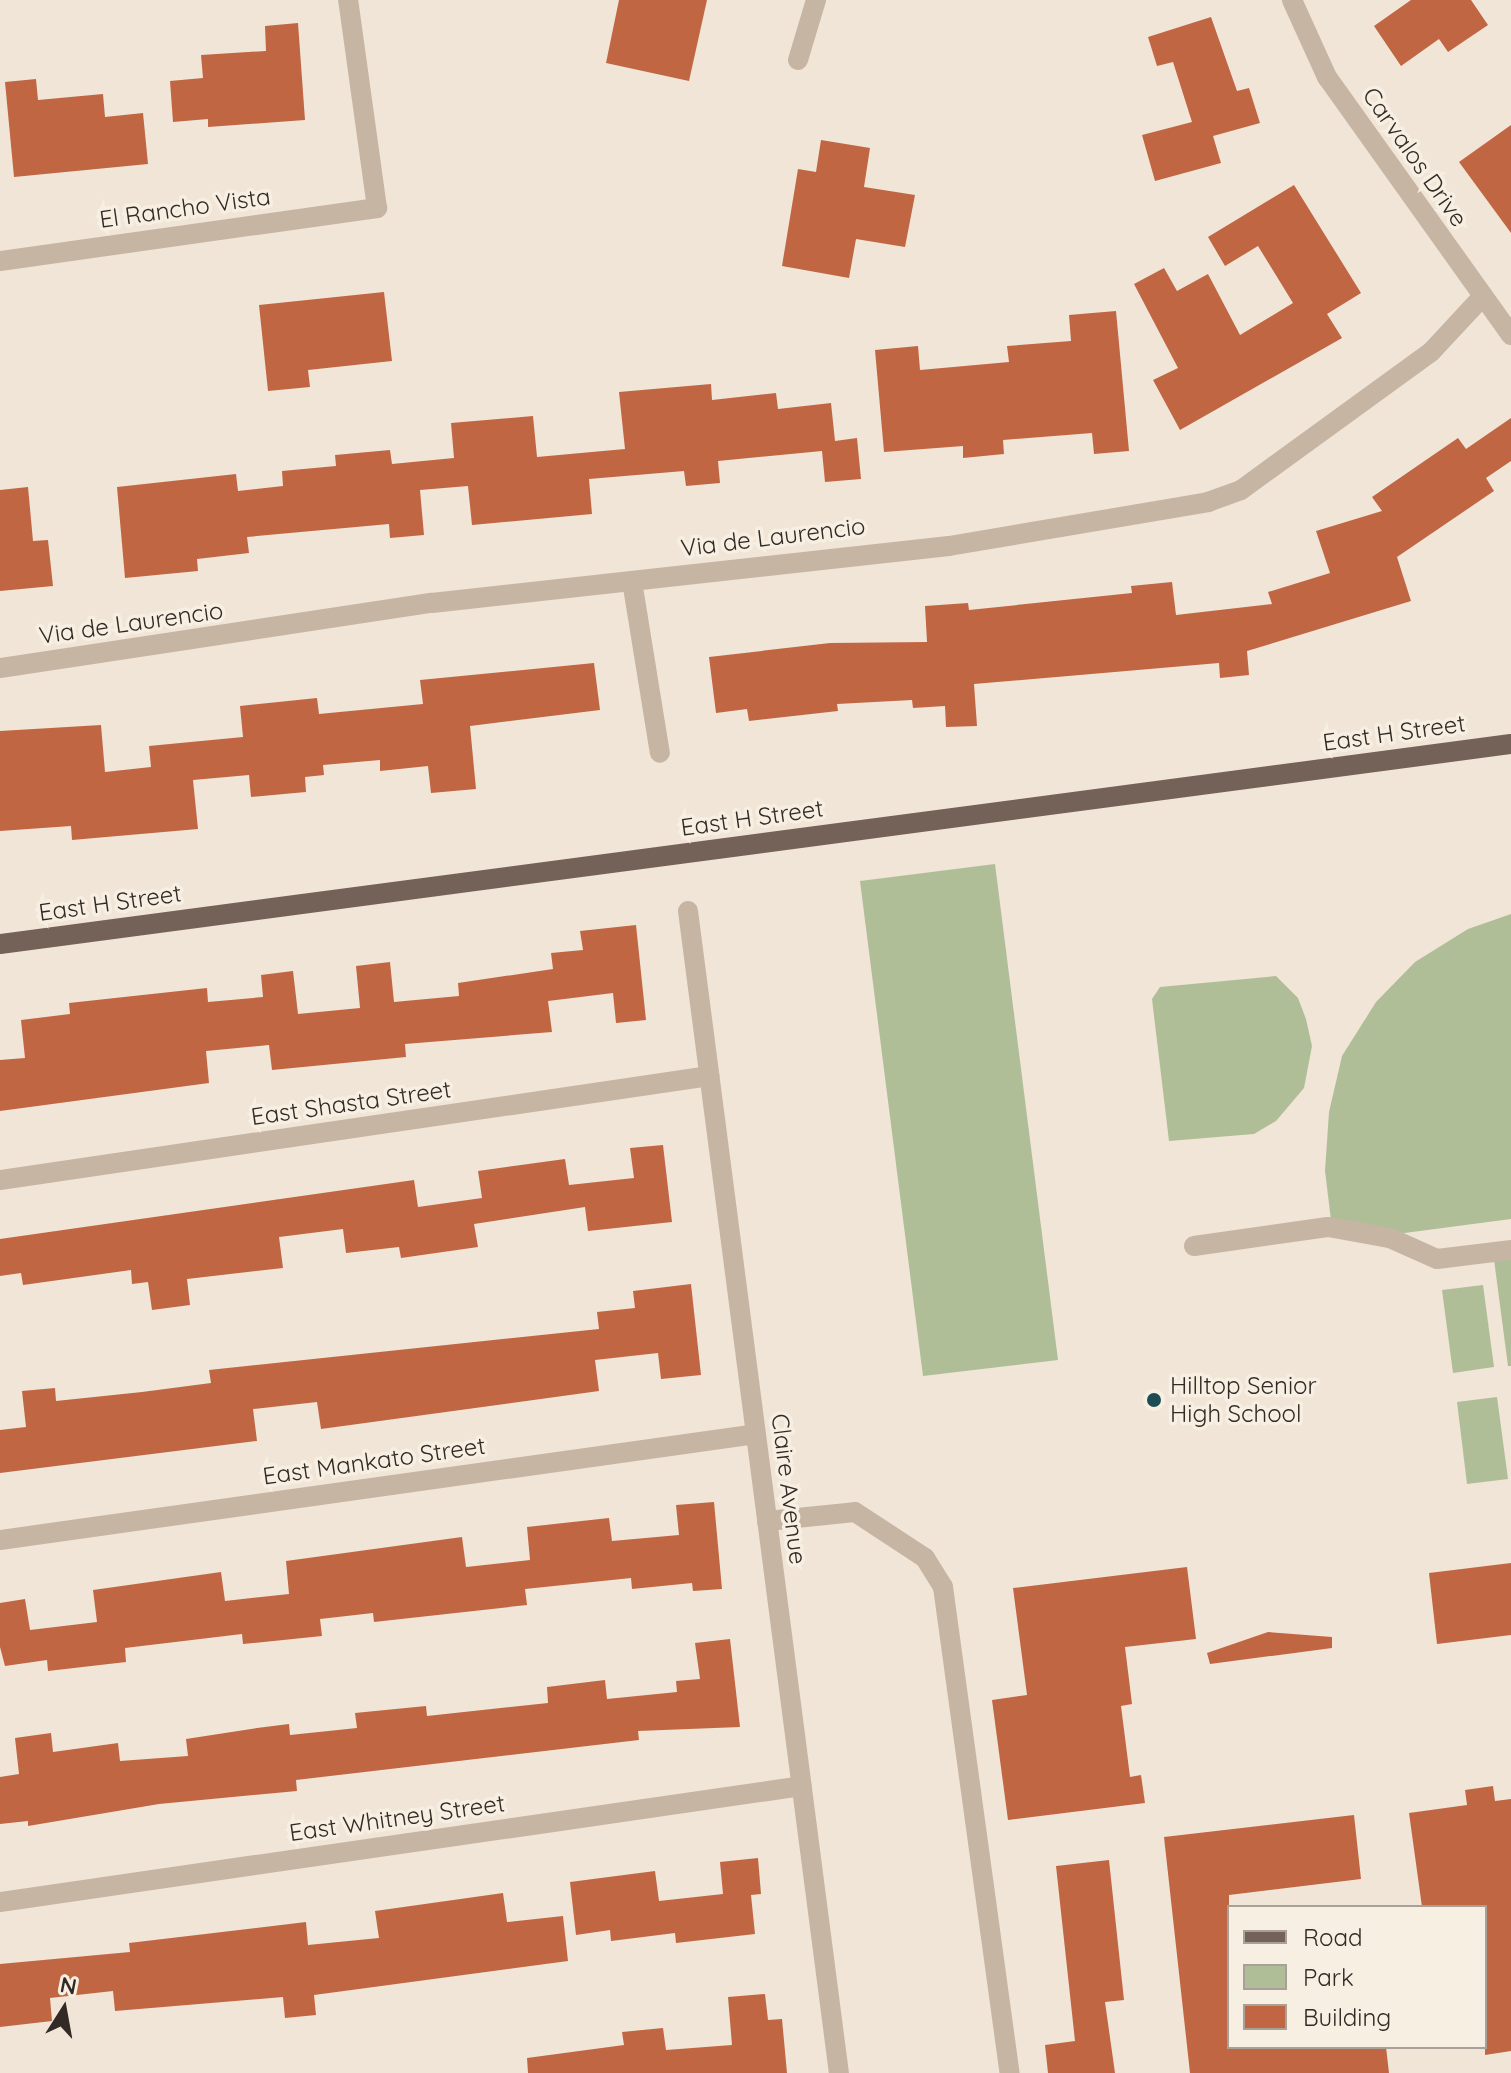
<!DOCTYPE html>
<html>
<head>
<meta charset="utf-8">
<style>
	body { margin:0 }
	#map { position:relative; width:1511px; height:2073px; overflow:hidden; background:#f0e5d7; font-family:Quicksand,sans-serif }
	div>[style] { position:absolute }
	.green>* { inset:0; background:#b0be98 }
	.building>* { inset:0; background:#c16643 }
	.minor>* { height:20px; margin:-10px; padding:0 10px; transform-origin:10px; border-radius:10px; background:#c7b5a4 }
	.major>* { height:20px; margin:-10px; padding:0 10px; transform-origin:10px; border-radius:10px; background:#746157 }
	.dots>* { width:22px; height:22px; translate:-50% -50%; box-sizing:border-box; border:4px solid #f8efe3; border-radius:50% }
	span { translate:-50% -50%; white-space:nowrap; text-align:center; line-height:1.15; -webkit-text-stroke:7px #f8efe3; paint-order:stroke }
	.street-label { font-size:24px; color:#322a25 }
	.poi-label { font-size:24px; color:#322a25 }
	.left { translate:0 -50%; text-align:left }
	.legend { position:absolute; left:1227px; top:1905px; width:260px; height:144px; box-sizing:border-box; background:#f8efe3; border:2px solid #a9a097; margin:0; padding:10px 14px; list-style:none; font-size:24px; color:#322a25 }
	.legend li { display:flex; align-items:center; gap:16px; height:40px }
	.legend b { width:40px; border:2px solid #a9a097 }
	.north { position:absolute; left:24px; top:1969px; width:80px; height:80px; -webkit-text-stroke:6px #f8efe3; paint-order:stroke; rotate:11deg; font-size:22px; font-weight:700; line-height:32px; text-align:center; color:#322a25 }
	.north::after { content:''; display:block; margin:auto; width:28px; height:36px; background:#322a25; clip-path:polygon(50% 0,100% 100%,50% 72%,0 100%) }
</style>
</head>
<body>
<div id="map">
	<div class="green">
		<div style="clip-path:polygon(995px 864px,1058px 1360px,923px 1376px,860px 881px)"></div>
		<div style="clip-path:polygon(1511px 914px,1511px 1219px,1397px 1234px,1331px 1220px,1325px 1171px,1329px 1112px,1342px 1056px,1376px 1002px,1415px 962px,1468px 929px)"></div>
		<div style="clip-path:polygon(1276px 976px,1298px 998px,1306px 1019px,1312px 1046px,1304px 1088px,1276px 1121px,1254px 1134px,1169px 1141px,1152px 999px,1160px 987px)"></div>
		<div style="clip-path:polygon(1511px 1249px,1511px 1366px,1508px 1366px,1493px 1252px)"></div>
		<div style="clip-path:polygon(1483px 1285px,1494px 1367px,1453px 1373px,1442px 1290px)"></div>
		<div style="clip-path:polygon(1497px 1397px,1508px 1479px,1467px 1484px,1457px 1402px)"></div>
	</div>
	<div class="building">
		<div style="clip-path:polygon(619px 0,707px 0,689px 81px,606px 63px)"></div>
		<div style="clip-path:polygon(1411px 0,1471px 0,1488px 25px,1448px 52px,1439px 39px,1401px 66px,1374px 26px)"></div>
		<div style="clip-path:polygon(1211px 17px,1237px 91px,1249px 88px,1260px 123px,1213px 136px,1221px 163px,1155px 181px,1142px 135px,1192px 122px,1173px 62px,1157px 66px,1148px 37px)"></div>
		<div style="clip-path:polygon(298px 23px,305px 120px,208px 127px,208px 119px,173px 122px,170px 81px,203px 78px,201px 55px,266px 51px,265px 26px)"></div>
		<div style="clip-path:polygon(36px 79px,38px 100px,103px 94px,105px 117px,143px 113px,148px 164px,14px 177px,5px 82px)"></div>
		<div style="clip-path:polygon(1511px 125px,1511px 233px,1459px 162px)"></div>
		<div style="clip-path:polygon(821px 140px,870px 148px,864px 187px,915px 195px,905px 247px,856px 239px,849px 278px,782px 266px,798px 169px,816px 172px)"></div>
		<div style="clip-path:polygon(1294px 185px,1361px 293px,1327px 314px,1342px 338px,1180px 430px,1153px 380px,1178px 368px,1134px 284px,1164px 268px,1177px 291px,1208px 274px,1240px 335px,1293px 303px,1258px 246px,1225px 266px,1208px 237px)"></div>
		<div style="clip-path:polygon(384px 292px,392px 361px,308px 370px,310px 387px,268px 391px,259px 305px)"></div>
		<div style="clip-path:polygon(1116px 311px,1129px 451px,1094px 454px,1092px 433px,1003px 440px,1004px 454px,963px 458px,963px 446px,884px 452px,875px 350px,918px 346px,920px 370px,1009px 362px,1007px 346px,1071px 341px,1069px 315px)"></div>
		<div style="clip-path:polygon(711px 384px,712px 400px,776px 393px,778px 409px,831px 403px,835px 441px,857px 438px,861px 479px,825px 482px,822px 451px,718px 461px,720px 483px,686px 486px,684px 471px,589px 479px,592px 514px,472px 525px,468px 486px,420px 490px,424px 535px,390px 538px,389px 524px,247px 537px,249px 553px,197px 559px,198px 571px,125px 578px,117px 487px,236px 474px,238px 491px,283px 486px,282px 471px,336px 466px,335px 455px,390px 450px,392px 464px,454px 458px,451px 423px,533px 416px,537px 457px,625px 449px,619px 392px)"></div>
		<div style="clip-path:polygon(1511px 418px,1511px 461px,1486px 478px,1494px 491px,1397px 557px,1411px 601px,1247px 651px,1249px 675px,1220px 678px,1219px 663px,974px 684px,977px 726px,946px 727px,945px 706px,913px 708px,912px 700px,837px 704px,838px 711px,749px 721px,747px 709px,716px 713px,709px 657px,830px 643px,927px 642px,925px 606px,968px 603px,969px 610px,1132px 593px,1131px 586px,1172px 582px,1176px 615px,1272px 604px,1268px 592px,1330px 573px,1316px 531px,1382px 511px,1372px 497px,1458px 438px,1466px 449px)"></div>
		<div style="clip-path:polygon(28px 487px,33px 541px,48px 540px,53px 586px,0 591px,0 490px)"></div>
		<div style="clip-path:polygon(594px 663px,600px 710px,470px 726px,476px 789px,431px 793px,428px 766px,380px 771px,380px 760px,323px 765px,324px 775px,305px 777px,306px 792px,251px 797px,249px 775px,193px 780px,198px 829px,72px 840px,71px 826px,0 831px,0 731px,101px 725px,105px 772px,151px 767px,149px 746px,243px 737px,240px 706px,317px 698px,319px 714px,423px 704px,420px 680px)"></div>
		<div style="clip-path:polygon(636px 925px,646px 1020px,616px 1023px,613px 993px,548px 1001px,552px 1032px,405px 1044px,406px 1057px,272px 1070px,269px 1045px,206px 1051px,209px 1083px,0 1111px,0 1060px,25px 1058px,21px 1020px,70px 1014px,69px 1003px,207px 988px,208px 1002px,263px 997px,261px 975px,293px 971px,298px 1014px,360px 1008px,356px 966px,390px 962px,394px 1002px,459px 996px,458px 983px,553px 969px,551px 953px,583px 950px,580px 931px)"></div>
		<div style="clip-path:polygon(663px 1145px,672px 1222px,588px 1231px,585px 1207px,474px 1224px,478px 1247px,401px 1258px,399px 1247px,346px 1253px,343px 1229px,279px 1237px,283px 1268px,187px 1279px,190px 1305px,152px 1310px,148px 1282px,132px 1284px,131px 1270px,23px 1285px,21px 1273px,0 1276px,0 1239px,414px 1180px,418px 1207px,482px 1198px,478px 1171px,565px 1159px,569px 1185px,634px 1178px,630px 1148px)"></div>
		<div style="clip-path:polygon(691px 1284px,701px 1375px,661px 1379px,658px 1353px,595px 1360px,599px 1391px,321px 1429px,317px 1402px,253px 1409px,257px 1441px,0 1473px,0 1430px,26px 1427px,22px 1391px,55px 1388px,56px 1401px,142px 1392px,211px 1383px,209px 1370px,599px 1329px,597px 1312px,635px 1308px,633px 1291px)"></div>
		<div style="clip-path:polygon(714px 1502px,722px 1589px,693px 1591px,692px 1583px,632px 1589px,631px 1578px,525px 1589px,527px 1605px,374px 1622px,373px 1613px,320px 1619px,322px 1636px,243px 1644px,242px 1634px,125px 1648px,126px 1662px,48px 1671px,47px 1660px,5px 1666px,0 1647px,0 1603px,25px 1599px,30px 1630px,97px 1622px,93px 1590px,221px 1572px,225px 1601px,289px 1594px,286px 1561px,462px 1537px,466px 1567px,530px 1560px,527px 1527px,609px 1518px,612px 1541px,679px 1535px,676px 1505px)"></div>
		<div style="clip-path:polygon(1511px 1563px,1511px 1635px,1437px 1644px,1429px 1573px)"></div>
		<div style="clip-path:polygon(1187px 1567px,1196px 1639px,1125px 1647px,1132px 1704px,1121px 1706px,1130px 1777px,1141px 1775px,1145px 1803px,1008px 1820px,992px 1700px,1027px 1695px,1013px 1588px)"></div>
		<div style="clip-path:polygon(1268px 1632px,1332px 1637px,1332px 1648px,1210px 1664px,1207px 1653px)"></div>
		<div style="clip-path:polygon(730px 1639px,740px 1727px,638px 1731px,639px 1740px,296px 1780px,297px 1791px,159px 1804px,28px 1826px,28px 1821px,0 1824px,0 1777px,19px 1774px,15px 1738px,51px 1733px,53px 1752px,118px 1743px,120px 1761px,188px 1756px,186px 1739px,257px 1728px,289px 1724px,290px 1735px,357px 1728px,355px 1713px,426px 1706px,427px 1716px,548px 1703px,547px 1687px,605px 1680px,607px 1699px,677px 1692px,676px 1681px,700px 1679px,695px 1643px)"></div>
		<div style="clip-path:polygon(1493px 1786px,1495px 1801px,1511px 1799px,1511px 2051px,1485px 2055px,1485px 1907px,1422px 1907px,1409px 1813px,1467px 1805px,1465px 1790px)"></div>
		<div style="clip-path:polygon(1354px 1815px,1361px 1879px,1229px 1895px,1229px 2047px,1386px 2047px,1389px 2073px,1190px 2073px,1164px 1837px)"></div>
		<div style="clip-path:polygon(758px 1858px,761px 1894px,751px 1895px,755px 1934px,676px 1943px,675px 1933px,611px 1941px,610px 1930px,576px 1935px,570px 1882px,655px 1871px,659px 1901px,723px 1894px,720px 1862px)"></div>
		<div style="clip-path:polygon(1109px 1860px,1124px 2000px,1105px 2002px,1115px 2073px,1048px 2073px,1045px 2045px,1075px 2041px,1056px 1866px)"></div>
		<div style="clip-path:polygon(503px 1893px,507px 1922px,563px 1916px,568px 1961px,314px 1995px,316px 2015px,285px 2018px,283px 1997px,115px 2011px,113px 1991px,50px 1998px,52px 2021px,0 2027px,0 1964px,130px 1952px,129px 1943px,306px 1922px,308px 1945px,379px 1938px,375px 1911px)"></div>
		<div style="clip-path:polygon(765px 1994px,768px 2020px,782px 2019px,787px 2073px,528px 2073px,527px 2058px,624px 2045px,622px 2032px,663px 2028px,666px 2050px,732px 2045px,728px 1997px)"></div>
	</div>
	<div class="minor">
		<div style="left:1292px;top:0;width:85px;rotate:65.6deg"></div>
		<div style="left:1327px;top:77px;width:317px;rotate:54.5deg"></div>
		<div style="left:798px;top:60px;width:63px;rotate:-73.3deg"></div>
		<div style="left:0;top:261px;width:381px;rotate:-8deg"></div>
		<div style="left:377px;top:208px;width:210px;rotate:-97.9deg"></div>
		<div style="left:632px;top:581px;width:174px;rotate:80.8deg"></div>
		<div style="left:0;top:668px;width:437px;rotate:-8.6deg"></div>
		<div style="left:432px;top:603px;width:520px;rotate:-6.29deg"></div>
		<div style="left:949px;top:546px;width:263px;rotate:-9.6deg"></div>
		<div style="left:1208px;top:502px;width:35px;rotate:-20deg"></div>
		<div style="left:1241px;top:490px;width:235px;rotate:-36deg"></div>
		<div style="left:1431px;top:352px;width:76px;rotate:-47.1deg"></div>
		<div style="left:688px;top:911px;width:1172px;rotate:82.6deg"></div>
		<div style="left:0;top:1180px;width:717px;rotate:-8.34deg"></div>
		<div style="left:1194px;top:1246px;width:135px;rotate:-8.1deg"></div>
		<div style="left:1328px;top:1227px;width:63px;rotate:10.1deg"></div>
		<div style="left:1390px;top:1238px;width:51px;rotate:24.1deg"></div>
		<div style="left:1437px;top:1259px;width:75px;rotate:-6.9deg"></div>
		<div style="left:767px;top:1521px;width:88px;rotate:-5.8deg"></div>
		<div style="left:855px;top:1512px;width:84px;rotate:33.3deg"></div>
		<div style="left:925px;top:1558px;width:34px;rotate:58deg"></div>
		<div style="left:943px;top:1587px;width:491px;rotate:82.2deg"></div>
		<div style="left:0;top:1540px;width:763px;rotate:-7.98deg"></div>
		<div style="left:0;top:1902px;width:810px;rotate:-8.23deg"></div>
	</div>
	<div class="major">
		<div style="left:0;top:944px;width:1524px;rotate:-7.54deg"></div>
	</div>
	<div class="dots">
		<div style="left:1154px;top:1400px;background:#1d4d52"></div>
	</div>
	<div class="street-label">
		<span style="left:1415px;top:157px;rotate:55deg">Carvalos Drive</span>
		<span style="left:185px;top:208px;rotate:-8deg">El Rancho Vista</span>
		<span style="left:773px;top:537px;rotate:-7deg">Via de Laurencio</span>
		<span style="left:131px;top:623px;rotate:-8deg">Via de Laurencio</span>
		<span style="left:1394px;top:733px;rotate:-8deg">East H Street</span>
		<span style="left:752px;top:818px;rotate:-8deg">East H Street</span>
		<span style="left:110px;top:903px;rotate:-8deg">East H Street</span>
		<span style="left:351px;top:1103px;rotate:-8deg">East Shasta Street</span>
		<span style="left:374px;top:1461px;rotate:-8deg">East Mankato Street</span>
		<span style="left:789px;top:1489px;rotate:83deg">Claire Avenue</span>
		<span style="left:397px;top:1818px;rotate:-8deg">East Whitney Street</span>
	</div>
	<div class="poi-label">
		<span class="left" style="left:1170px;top:1400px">Hilltop Senior<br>High School</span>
	</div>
	<ul class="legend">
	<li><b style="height:10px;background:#746157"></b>Road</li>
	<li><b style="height:22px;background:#b0be98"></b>Park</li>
	<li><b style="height:22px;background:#c16643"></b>Building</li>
	</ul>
	<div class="north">N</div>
</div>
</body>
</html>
